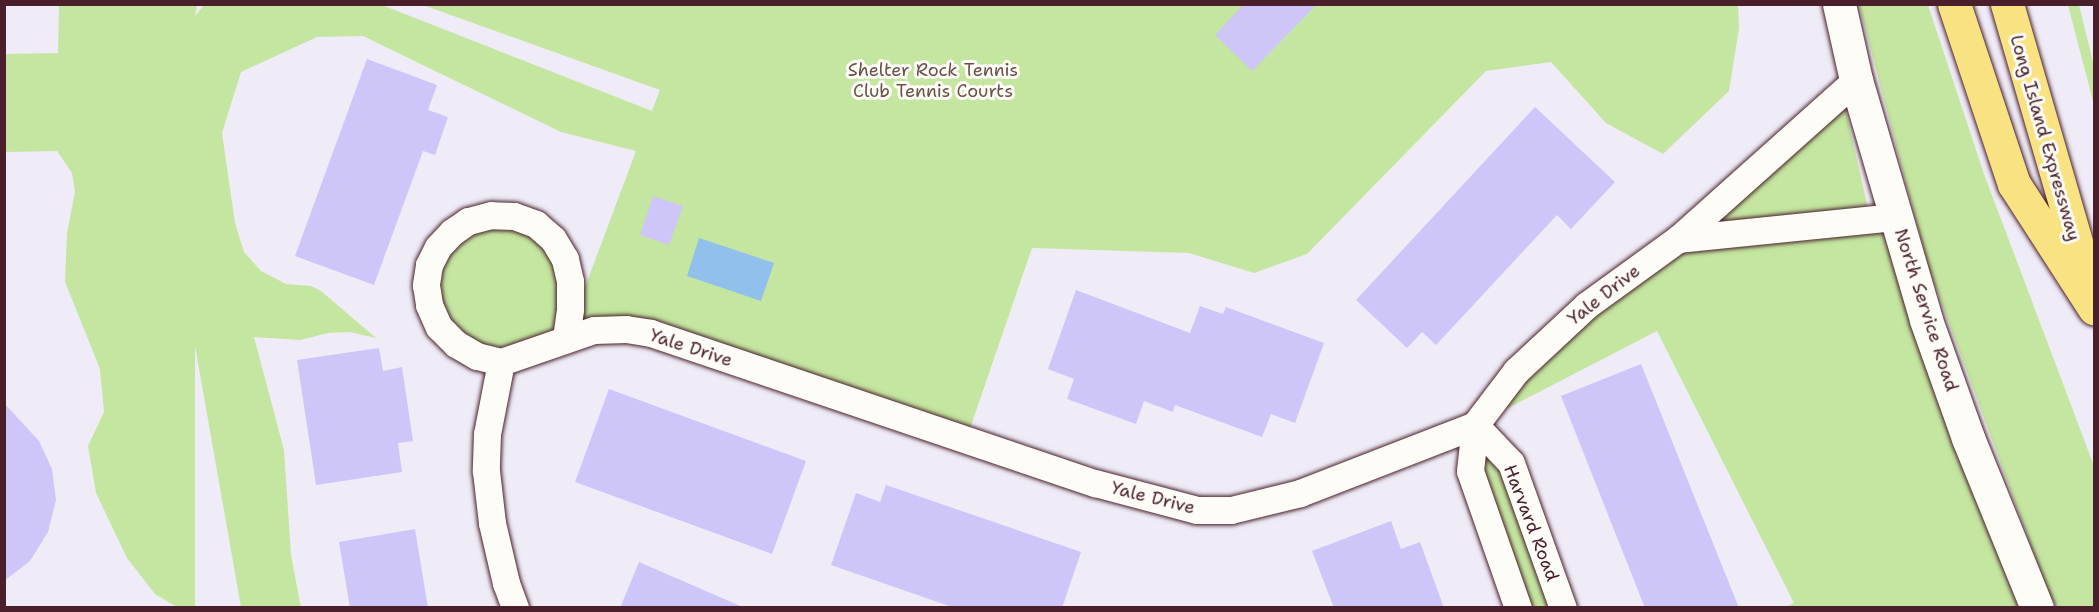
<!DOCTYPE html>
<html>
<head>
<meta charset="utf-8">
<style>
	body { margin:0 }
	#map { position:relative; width:2099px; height:612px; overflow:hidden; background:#efecf7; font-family:"Shantell Sans",sans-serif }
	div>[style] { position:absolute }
	.green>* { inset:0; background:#c4e6a0 }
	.water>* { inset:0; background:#91c0ec }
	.building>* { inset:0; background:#cec6f8 }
	.roads { filter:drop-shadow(0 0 2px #4a1f2b) drop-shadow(0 0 2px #4a1f2b) }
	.street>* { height:27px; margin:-13.5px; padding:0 13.5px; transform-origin:13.5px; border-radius:13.5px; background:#fdfcf7 }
	.secondary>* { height:33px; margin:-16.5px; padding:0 16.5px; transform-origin:16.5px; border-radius:16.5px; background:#fdfcf7 }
	.highway>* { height:33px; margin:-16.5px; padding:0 16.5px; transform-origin:16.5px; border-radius:16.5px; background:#f8e281 }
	span { translate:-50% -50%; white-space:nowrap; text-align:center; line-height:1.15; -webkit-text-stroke:6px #fdfcf7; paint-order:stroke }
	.park-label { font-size:18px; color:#685148 }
	.street-label { font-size:18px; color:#4a1f2b }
	.frame { position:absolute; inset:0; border:6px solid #4a1f2b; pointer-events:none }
</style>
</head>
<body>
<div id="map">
	<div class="green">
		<div style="clip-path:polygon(59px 5px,197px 5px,195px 16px,204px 5px,382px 5px,652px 111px,660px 90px,423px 5px,1738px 5px,1739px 28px,1729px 91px,1663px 154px,1606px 123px,1551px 62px,1486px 71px,1307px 254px,1254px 273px,1189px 253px,1032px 248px,966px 440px,651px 333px,566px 338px,636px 151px,561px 132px,363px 36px,317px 37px,241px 72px,222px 133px,235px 223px,244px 252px,261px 271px,286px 284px,311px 286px,321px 291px,376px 338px,350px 332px,328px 333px,300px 340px,254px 337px,284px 450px,291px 555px,301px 608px,241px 607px,195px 346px,195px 607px,177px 607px,155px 594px,127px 558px,96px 493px,88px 446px,104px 412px,100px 369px,65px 282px,67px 233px,75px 192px,72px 173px,57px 151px,5px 152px,4px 54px,58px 53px)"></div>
		<div style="clip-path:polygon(1859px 5px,1928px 5px,1984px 174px,2094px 466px,2094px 607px,2056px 607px,2047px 589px,1928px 266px)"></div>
		<div style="clip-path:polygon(2068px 5px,2079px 5px,2094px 66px,2094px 105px)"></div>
		<div style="clip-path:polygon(1845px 107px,1868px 209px,1707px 230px)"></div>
		<div style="clip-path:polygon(491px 215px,553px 239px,563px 336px,525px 353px,456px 344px,429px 265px)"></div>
		<div style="clip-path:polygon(1896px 217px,2037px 607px,1785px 607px,1794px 603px,1657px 331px,1475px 425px,1511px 463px,1563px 607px,1518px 607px,1470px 471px,1475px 425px,1678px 239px)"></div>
	</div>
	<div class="water">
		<div style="clip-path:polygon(699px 238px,774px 263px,761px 301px,687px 276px)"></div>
	</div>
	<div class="building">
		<div style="clip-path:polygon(1244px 4px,1317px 4px,1252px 71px,1215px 35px)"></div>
		<div style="clip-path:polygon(367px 59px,437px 85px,428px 110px,448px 117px,435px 155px,423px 151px,374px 285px,295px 256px)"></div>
		<div style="clip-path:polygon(1535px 107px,1615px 182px,1571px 229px,1557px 215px,1436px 345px,1422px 332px,1407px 348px,1356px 300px)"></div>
		<div style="clip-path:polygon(653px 196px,683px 206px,669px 245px,640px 235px)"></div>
		<div style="clip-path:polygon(1076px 290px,1190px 333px,1200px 306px,1223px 314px,1226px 307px,1324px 343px,1295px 423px,1271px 414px,1262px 437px,1175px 405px,1173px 412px,1144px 401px,1136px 424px,1067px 399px,1074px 379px,1048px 369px)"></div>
		<div style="clip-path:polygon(379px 348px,383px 371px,402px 367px,413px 441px,398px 443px,402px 472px,316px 485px,297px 360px)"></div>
		<div style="clip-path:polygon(1641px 364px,1739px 608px,1645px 608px,1561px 396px)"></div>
		<div style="clip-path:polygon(609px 389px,806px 461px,772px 554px,575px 482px)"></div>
		<div style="clip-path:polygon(4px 403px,39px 441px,52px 469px,56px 500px,48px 532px,30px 561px,4px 581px)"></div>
		<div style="clip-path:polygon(886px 485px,1081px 552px,1062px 608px,955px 608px,831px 565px,856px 493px,880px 502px)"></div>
		<div style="clip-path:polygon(1391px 521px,1401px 549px,1420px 542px,1444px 608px,1334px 608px,1312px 551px)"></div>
		<div style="clip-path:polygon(415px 529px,428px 608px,350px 608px,339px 542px)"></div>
		<div style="clip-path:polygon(639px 562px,745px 608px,620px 608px)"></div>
	</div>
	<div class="roads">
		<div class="street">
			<div style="left:1678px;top:239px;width:219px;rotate:-5.8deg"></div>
			<div style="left:566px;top:338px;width:29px;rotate:-82deg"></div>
			<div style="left:570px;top:309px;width:28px;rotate:-90deg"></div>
			<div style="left:570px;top:281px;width:23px;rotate:-103deg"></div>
			<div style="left:565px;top:259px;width:23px;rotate:-121deg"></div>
			<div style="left:553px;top:239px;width:23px;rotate:-139deg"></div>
			<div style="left:536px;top:224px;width:23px;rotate:-160deg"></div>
			<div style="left:514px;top:216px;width:23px;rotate:-178deg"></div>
			<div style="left:491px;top:215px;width:24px;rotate:165deg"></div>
			<div style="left:468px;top:221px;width:19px;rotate:145deg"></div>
			<div style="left:452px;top:232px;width:21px;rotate:133deg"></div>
			<div style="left:438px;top:247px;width:20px;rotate:117deg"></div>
			<div style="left:429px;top:265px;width:20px;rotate:99deg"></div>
			<div style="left:426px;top:285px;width:20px;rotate:81deg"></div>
			<div style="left:429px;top:305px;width:24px;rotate:66deg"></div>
			<div style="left:439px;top:327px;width:24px;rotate:45deg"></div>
			<div style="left:456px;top:344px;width:24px;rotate:30deg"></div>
			<div style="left:477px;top:356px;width:25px;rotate:14deg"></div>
			<div style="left:501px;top:362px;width:98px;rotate:-19deg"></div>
			<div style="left:594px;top:330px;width:32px;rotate:-2deg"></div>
			<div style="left:626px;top:329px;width:25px;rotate:9deg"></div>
			<div style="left:651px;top:333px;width:469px;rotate:18.7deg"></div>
			<div style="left:1095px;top:483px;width:106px;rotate:14.8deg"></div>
			<div style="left:1197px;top:510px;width:34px"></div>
			<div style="left:1231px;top:510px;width:71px;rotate:-13.8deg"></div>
			<div style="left:1300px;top:493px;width:188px;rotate:-21.2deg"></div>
			<div style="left:1475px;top:425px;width:68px;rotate:-52.8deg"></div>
			<div style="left:1516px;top:371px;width:97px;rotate:-42.9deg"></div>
			<div style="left:1587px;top:305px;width:112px;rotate:-36deg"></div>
			<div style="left:1678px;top:239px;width:239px;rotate:-41.8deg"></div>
			<div style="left:501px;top:362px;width:73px;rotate:101deg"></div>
			<div style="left:487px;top:434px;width:37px;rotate:92deg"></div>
			<div style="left:486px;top:471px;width:52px;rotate:83.4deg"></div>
			<div style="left:492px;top:523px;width:62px;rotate:76.9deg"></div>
			<div style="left:506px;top:583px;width:27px;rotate:70deg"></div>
			<div style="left:1475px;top:425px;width:52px;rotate:46.5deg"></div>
			<div style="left:1511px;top:463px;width:154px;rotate:70.3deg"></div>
			<div style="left:1475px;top:425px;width:46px;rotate:96.2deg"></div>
			<div style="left:1470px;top:471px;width:145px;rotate:70.7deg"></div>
		</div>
		<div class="secondary">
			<div style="left:1839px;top:4px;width:78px;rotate:77.4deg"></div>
			<div style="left:1856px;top:80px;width:250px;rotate:73.7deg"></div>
			<div style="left:1926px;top:320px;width:125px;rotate:70.4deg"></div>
			<div style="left:1968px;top:438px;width:183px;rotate:67.9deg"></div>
		</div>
		<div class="highway">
			<div style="left:1954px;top:4px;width:190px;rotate:71.6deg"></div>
			<div style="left:2014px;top:184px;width:148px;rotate:57.2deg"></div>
			<div style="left:2007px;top:4px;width:283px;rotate:73.8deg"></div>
		</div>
	</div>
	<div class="park-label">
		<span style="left:933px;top:81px">Shelter Rock Tennis<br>Club Tennis Courts</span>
	</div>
	<div class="street-label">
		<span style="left:2045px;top:138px;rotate:74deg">Long Island Expressway</span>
		<span style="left:1604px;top:295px;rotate:-38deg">Yale Drive</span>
		<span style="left:1926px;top:310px;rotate:72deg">North Service Road</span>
		<span style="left:691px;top:348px;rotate:18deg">Yale Drive</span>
		<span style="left:1153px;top:498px;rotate:14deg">Yale Drive</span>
		<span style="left:1531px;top:523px;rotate:69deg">Harvard Road</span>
	</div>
	<div class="frame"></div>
</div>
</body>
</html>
